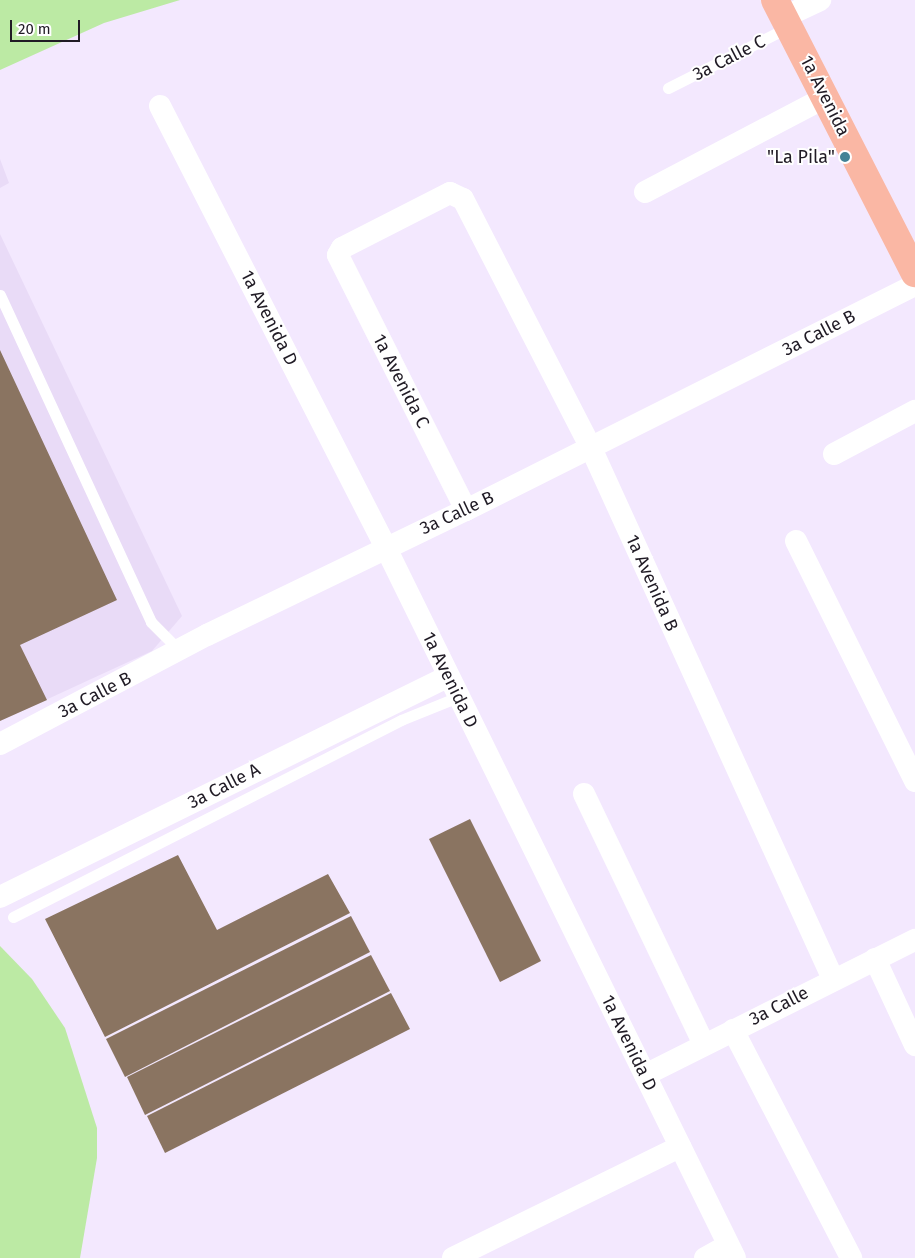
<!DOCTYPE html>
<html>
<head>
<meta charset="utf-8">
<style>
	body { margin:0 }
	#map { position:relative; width:915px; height:1258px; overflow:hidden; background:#f3e8fe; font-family:"Fira Sans",sans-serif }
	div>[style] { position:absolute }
	.built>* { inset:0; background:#e9dbf7 }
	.green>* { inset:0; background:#bceaa4 }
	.building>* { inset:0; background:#8a7461 }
	.service>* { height:11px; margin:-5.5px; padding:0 5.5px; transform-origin:5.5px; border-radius:5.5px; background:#fff }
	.minor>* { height:22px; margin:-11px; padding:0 11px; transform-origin:11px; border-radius:11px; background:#fff }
	.primary>* { height:28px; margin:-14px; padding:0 14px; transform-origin:14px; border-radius:14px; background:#fab7a4 }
	.dots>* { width:14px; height:14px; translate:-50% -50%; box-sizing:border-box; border:2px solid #fff; border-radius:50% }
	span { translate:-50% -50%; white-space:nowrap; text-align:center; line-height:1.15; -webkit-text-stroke:4px #fff; paint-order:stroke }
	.street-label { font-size:18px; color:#201b25 }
	.poi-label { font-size:18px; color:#201b25 }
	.right { translate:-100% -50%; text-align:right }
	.scale { position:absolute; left:10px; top:20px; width:70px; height:22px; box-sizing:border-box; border:2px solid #201b25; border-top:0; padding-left:6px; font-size:15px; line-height:18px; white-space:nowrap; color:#201b25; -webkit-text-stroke:4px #fff; paint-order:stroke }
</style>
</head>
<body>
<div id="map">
	<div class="built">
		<div style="clip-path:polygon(0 159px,9px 183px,0 188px)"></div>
		<div style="clip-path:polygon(0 234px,182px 616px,152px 651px,0 721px)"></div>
	</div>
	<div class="green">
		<div style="clip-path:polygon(0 0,180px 0,104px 23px,0 70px)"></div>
		<div style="clip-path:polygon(0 946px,32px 979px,65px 1028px,97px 1128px,97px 1158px,80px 1258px,0 1258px)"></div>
	</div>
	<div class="building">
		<div style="clip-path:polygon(0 350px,117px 600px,20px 645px,47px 700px,0 721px)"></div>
		<div style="clip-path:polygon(470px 819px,541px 961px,500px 982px,429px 839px)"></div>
		<div style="clip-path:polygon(178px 855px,217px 930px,328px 874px,350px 913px,105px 1037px,45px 919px)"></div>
		<div style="clip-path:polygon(351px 916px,370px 952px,125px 1077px,106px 1039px)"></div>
		<div style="clip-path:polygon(371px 955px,390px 991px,145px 1115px,127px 1077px)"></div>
		<div style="clip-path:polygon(391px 993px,410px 1029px,165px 1153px,147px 1116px)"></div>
	</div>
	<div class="service">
		<div style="left:668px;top:88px;width:136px;rotate:-26.8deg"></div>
		<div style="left:0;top:295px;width:360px;rotate:65.2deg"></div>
		<div style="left:151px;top:622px;width:40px;rotate:45deg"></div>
		<div style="left:13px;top:917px;width:435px;rotate:-26.9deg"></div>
		<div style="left:401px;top:720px;width:61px;rotate:-22deg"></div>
	</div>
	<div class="minor">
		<div style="left:784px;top:17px;width:40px;rotate:-25deg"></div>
		<div style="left:160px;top:106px;width:494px;rotate:62.9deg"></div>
		<div style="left:385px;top:546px;width:793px;rotate:63.82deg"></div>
		<div style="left:645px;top:192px;width:204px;rotate:-27.7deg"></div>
		<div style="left:834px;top:454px;width:92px;rotate:-28deg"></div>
		<div style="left:466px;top:510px;width:285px;rotate:-116.7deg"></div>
		<div style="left:338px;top:255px;width:8px;rotate:-60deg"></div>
		<div style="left:342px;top:248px;width:121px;rotate:-27deg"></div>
		<div style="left:450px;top:193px;width:14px;rotate:25deg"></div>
		<div style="left:463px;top:199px;width:280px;rotate:62.8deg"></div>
		<div style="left:591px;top:448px;width:584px;rotate:65.5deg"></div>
		<div style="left:796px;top:541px;width:268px;rotate:63.6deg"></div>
		<div style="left:0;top:744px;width:234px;rotate:-27.8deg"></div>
		<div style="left:207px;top:635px;width:288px;rotate:-25.8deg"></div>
		<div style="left:466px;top:510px;width:502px;rotate:-26.62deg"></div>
		<div style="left:584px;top:794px;width:278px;rotate:64.4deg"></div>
		<div style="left:0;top:897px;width:499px;rotate:-26.2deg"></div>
		<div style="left:875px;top:959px;width:95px;rotate:65.1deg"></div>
		<div style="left:733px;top:1030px;width:257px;rotate:62.6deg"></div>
		<div style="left:645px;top:1075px;width:302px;rotate:-26.6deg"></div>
		<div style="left:453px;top:1258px;width:253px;rotate:-26.1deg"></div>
		<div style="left:705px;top:1258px;width:26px;rotate:-29deg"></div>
	</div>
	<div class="primary">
		<div style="left:775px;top:0;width:307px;rotate:62.9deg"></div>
	</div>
	<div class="dots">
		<div style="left:845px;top:157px;background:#428296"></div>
	</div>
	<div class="street-label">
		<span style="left:729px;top:58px;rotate:-27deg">3a Calle C</span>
		<span style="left:825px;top:96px;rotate:63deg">1a Avenida</span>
		<span style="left:269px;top:318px;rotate:63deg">1a Avenida D</span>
		<span style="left:819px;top:333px;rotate:-27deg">3a Calle B</span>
		<span style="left:401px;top:381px;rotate:63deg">1a Avenida C</span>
		<span style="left:457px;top:513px;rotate:-25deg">3a Calle B</span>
		<span style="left:652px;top:583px;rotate:66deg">1a Avenida B</span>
		<span style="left:450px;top:680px;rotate:64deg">1a Avenida D</span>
		<span style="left:95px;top:695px;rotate:-27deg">3a Calle B</span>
		<span style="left:224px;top:786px;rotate:-27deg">3a Calle A</span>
		<span style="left:779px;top:1006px;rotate:-27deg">3a Calle</span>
		<span style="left:629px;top:1043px;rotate:64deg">1a Avenida D</span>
	</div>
	<div class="poi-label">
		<span class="right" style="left:835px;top:157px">"La Pila"</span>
	</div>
	<div class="scale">20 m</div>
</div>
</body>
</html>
